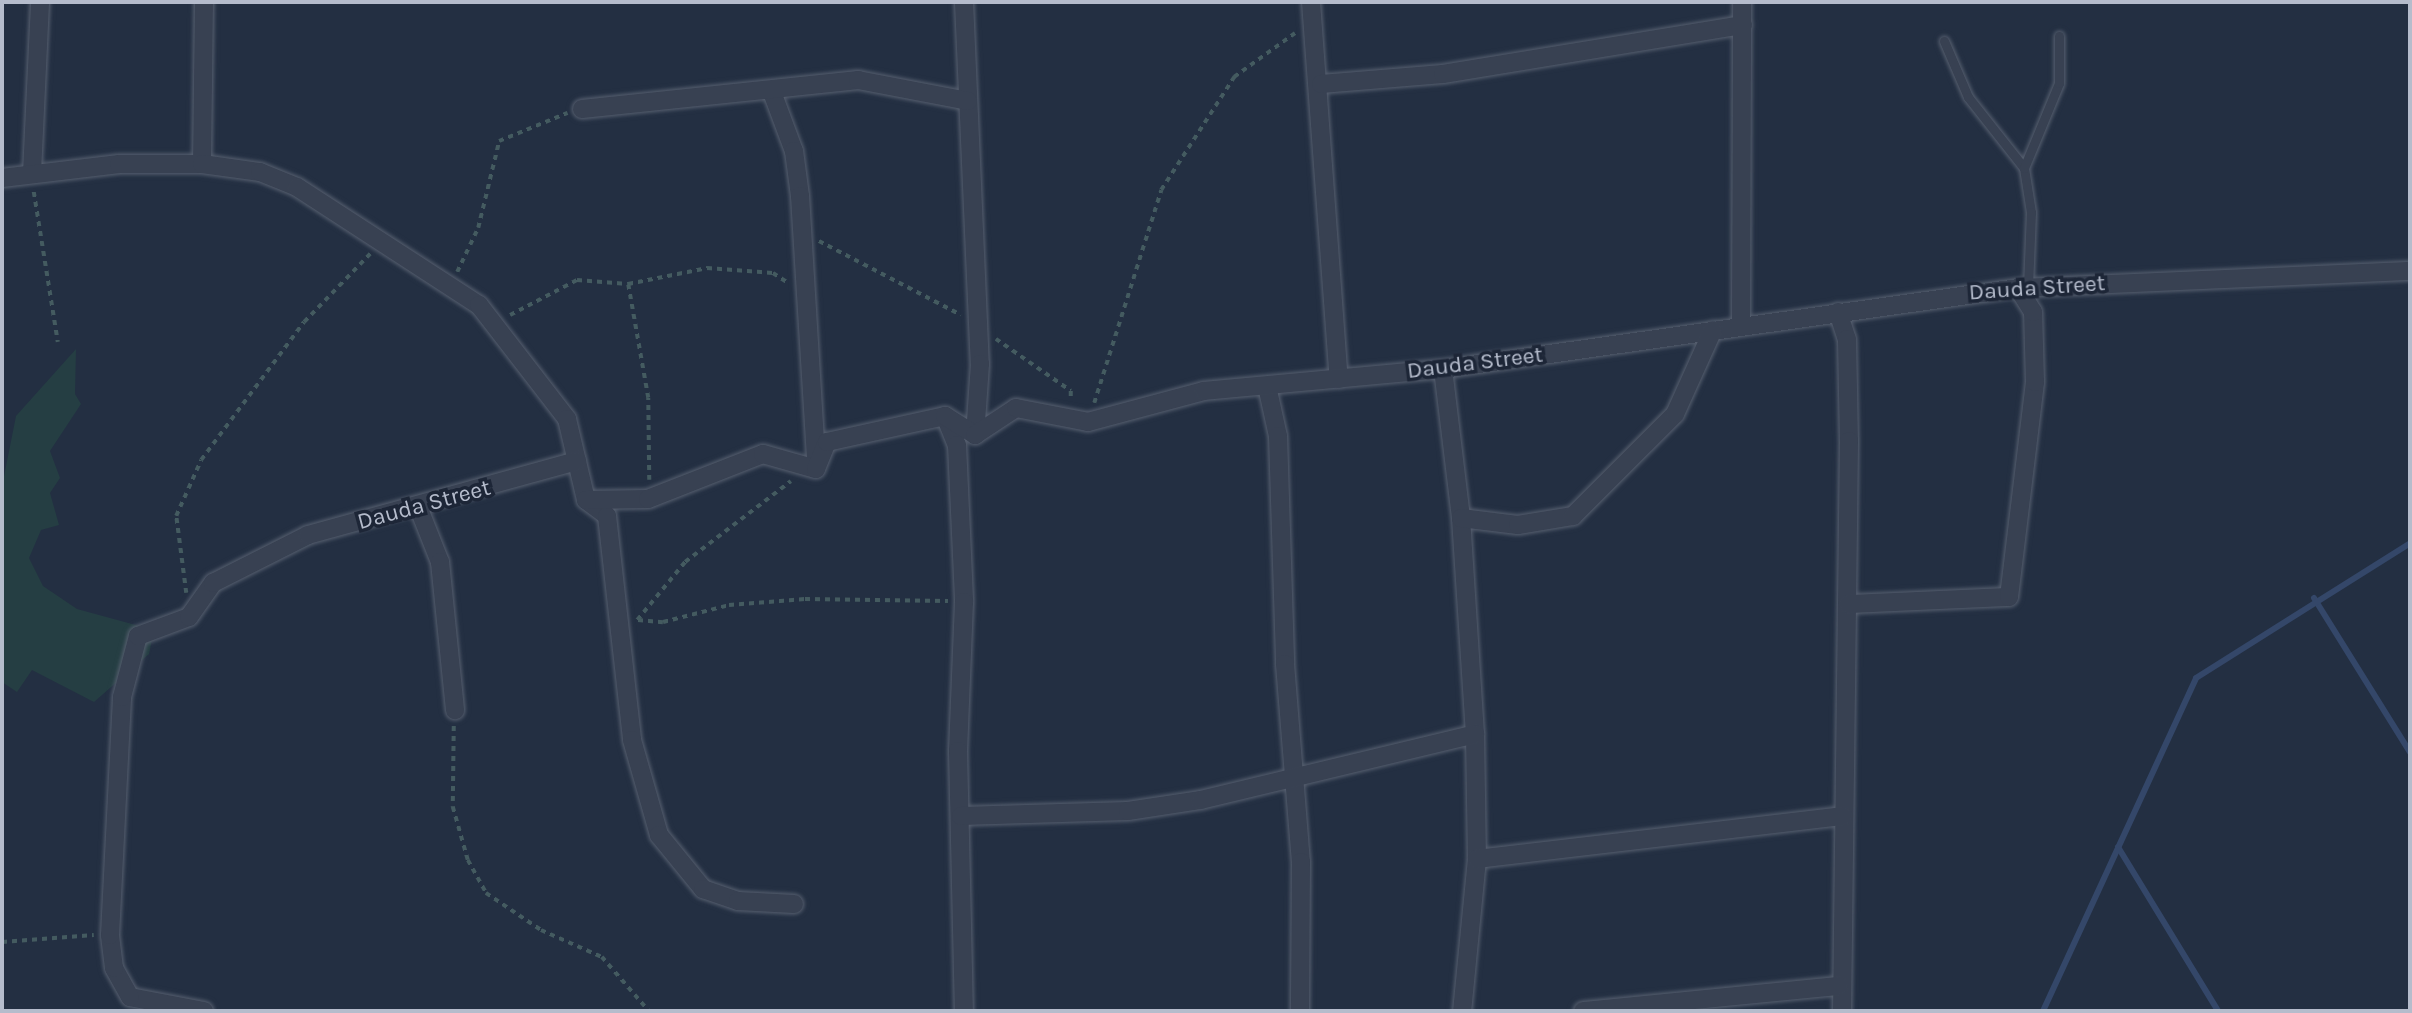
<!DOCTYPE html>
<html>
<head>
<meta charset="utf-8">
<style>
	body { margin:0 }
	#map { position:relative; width:2412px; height:1013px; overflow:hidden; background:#232f42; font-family:Karla,sans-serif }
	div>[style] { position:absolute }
	.green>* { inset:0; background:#253e43 }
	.stream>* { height:6px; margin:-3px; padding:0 3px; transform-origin:3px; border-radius:3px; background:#344769 }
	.path>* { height:3.5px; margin-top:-1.75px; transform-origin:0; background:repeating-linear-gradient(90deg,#445b60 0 5px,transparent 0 10px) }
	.roads { filter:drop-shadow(0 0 2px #565f6f) drop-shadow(0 0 2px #565f6f) }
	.lane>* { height:9px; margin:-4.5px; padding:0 4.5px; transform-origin:4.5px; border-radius:4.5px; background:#384152 }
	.street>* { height:18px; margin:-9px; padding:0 9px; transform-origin:9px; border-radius:9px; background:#384152 }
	span { translate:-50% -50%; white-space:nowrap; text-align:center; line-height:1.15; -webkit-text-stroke:7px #1d2637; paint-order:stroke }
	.street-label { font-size:23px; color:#b5bccc }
	.frame { position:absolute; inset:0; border:4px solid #b5bccc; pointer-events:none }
</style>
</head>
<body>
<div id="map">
	<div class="green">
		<div style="clip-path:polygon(76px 349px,75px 394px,81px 404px,50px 451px,60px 478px,50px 493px,59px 525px,41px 530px,29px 558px,43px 586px,77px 609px,154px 630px,149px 654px,94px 702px,32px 670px,17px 692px,2px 682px,2px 486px,16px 416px)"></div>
	</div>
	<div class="stream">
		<div style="left:2314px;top:598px;width:181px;rotate:58.1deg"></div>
		<div style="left:2118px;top:847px;width:192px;rotate:58.6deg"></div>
		<div style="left:2043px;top:1011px;width:366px;rotate:-65.3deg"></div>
		<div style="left:2196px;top:678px;width:253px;rotate:-32.2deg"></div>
	</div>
	<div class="path">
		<div style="left:34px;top:192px;width:152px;rotate:80.9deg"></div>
		<div style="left:819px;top:241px;width:160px;rotate:27.5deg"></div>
		<div style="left:457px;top:272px;width:49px;rotate:-64.5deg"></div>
		<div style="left:478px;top:228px;width:89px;rotate:-76.4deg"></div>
		<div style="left:499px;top:141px;width:74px;rotate:-22.4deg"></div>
		<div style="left:510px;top:315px;width:76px;rotate:-27.6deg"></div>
		<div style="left:577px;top:280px;width:51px;rotate:4.5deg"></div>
		<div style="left:996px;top:339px;width:91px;rotate:34.7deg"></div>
		<div style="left:1071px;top:391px;width:9px;rotate:90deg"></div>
		<div style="left:1094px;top:403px;width:223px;rotate:-72.5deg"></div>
		<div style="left:1161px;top:190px;width:135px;rotate:-57.1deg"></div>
		<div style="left:1234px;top:77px;width:75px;rotate:-35.8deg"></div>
		<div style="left:649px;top:480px;width:82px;rotate:-90.7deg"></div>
		<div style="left:648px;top:398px;width:116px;rotate:-100deg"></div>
		<div style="left:628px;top:284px;width:81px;rotate:-11.4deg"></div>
		<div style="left:707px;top:268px;width:66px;rotate:4.3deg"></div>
		<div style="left:773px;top:273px;width:17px;rotate:33deg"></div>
		<div style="left:186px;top:593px;width:78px;rotate:-97.4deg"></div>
		<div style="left:176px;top:516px;width:61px;rotate:-65.9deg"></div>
		<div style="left:201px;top:460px;width:172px;rotate:-53.3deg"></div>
		<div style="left:304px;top:322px;width:95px;rotate:-45.9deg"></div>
		<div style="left:637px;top:620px;width:75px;rotate:-50.4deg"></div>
		<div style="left:685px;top:562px;width:133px;rotate:-37.4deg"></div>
		<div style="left:638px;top:620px;width:25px;rotate:5deg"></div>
		<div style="left:663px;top:622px;width:68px;rotate:-14.4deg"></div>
		<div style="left:729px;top:605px;width:76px;rotate:-4.5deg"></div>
		<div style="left:805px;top:599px;width:143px;rotate:0.8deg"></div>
		<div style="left:454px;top:726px;width:81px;rotate:90.7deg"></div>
		<div style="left:453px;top:807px;width:55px;rotate:74.2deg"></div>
		<div style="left:468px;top:860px;width:38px;rotate:61deg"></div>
		<div style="left:486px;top:893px;width:66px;rotate:33.9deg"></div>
		<div style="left:541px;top:930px;width:67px;rotate:23.9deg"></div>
		<div style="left:602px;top:957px;width:72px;rotate:49deg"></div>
		<div style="left:2px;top:942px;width:92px;rotate:-4.4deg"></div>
	</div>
	<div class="roads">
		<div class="lane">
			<div style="left:1944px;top:41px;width:61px;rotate:66.8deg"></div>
			<div style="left:1968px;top:97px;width:90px;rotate:51.7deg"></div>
			<div style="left:2024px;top:168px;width:45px;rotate:81deg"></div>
			<div style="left:2031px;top:212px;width:76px;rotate:92.3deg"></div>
			<div style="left:2024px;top:168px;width:92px;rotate:-67.6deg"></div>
			<div style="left:2059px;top:83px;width:47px;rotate:-90deg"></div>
		</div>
		<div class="street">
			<div style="left:964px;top:2px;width:362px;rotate:87.5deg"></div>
			<div style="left:980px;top:364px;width:71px;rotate:94deg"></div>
			<div style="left:1311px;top:2px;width:378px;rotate:85.8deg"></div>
			<div style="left:1321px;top:84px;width:122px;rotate:-4.7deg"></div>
			<div style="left:1443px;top:74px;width:304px;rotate:-9.3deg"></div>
			<div style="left:772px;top:92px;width:63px;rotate:69.6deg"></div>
			<div style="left:794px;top:151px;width:45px;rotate:82.4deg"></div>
			<div style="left:800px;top:196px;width:263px;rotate:86.5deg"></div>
			<div style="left:582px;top:109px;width:278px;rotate:-6deg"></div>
			<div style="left:858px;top:80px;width:112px;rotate:10.8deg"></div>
			<div style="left:202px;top:164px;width:162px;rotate:-89.3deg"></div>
			<div style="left:32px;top:173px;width:171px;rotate:-87.3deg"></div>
			<div style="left:2px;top:178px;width:118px;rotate:-6.8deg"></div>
			<div style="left:119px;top:164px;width:83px"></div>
			<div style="left:202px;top:164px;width:59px;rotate:7.9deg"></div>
			<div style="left:260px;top:172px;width:40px;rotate:22deg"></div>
			<div style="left:297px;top:187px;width:217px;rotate:33deg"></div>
			<div style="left:479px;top:305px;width:144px;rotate:52.3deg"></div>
			<div style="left:567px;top:419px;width:83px;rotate:76.8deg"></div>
			<div style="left:586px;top:500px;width:26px;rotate:37deg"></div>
			<div style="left:607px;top:516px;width:225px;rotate:83.6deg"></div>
			<div style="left:632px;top:740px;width:99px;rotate:74.1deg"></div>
			<div style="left:659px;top:835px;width:70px;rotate:50.8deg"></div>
			<div style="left:703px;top:889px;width:37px;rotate:19deg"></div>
			<div style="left:738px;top:901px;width:56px;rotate:3.1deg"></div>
			<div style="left:1838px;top:312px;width:28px;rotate:72deg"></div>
			<div style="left:1847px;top:339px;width:102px;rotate:88.9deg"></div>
			<div style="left:1849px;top:441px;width:570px;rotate:90.7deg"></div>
			<div style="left:1741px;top:324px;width:322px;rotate:-89.8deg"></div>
			<div style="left:1443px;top:369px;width:150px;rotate:83.1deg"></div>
			<div style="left:1461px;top:518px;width:216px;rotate:86.3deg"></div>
			<div style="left:1475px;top:734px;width:125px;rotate:89.1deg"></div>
			<div style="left:1477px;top:859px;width:153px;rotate:95.6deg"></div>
			<div style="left:1267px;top:386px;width:51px;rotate:77.6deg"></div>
			<div style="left:1278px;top:436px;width:228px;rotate:88.2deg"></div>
			<div style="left:1285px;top:664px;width:199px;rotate:85.4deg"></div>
			<div style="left:1301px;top:862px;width:149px;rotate:90.4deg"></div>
			<div style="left:945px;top:416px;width:31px;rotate:68deg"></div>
			<div style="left:957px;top:445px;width:157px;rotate:87.4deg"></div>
			<div style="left:964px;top:602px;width:149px;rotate:92.3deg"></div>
			<div style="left:958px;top:751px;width:260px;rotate:88.7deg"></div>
			<div style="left:586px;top:500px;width:62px;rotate:-0.9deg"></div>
			<div style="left:648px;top:499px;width:123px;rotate:-21.4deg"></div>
			<div style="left:763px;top:454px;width:55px;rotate:15.8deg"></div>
			<div style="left:816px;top:469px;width:29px;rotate:-68deg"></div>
			<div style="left:827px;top:442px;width:121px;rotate:-12.4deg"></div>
			<div style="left:945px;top:416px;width:36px;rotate:32deg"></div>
			<div style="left:975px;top:435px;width:49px;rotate:-33.4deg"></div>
			<div style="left:1016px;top:408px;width:73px;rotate:11deg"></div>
			<div style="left:1088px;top:422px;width:120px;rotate:-15deg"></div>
			<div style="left:1204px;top:391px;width:240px;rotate:-5.3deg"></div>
			<div style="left:1443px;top:369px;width:581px;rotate:-8.02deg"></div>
			<div style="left:2018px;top:288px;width:392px;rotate:-2.5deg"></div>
			<div style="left:419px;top:509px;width:57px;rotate:68.4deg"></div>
			<div style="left:440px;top:562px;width:149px;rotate:84.2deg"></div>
			<div style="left:1461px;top:518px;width:57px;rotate:7deg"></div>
			<div style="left:1518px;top:525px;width:56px;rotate:-9.3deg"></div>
			<div style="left:1573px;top:516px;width:144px;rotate:-45deg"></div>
			<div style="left:1675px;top:414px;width:92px;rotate:-65.7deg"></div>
			<div style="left:1848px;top:604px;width:161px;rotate:-2.5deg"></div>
			<div style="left:2009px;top:597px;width:217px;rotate:-83.1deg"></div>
			<div style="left:2035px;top:382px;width:70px;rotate:-91.6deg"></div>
			<div style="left:2033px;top:312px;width:28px;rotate:-122deg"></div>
			<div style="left:961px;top:816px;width:167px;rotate:-1.7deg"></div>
			<div style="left:1128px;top:811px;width:74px;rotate:-8.6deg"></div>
			<div style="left:1201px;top:800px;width:282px;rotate:-13.5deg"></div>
			<div style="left:1477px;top:859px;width:369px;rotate:-6.7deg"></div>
			<div style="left:204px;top:1011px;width:75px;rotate:-169.3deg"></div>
			<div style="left:130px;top:997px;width:33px;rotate:-119deg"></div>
			<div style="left:114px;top:968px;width:33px;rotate:-97deg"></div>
			<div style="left:110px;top:935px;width:238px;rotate:-87.1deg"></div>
			<div style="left:122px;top:697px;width:63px;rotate:-75.3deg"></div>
			<div style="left:138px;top:636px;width:54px;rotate:-20.4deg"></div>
			<div style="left:189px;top:617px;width:42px;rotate:-54.8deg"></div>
			<div style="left:213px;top:583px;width:106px;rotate:-26.8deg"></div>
			<div style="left:308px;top:535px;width:279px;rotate:-15.4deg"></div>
			<div style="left:1583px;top:1011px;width:257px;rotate:-5.6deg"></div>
		</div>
	</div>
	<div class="street-label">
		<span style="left:2037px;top:288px;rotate:-4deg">Dauda Street</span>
		<span style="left:1475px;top:363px;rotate:-7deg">Dauda Street</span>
		<span style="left:424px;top:505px;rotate:-15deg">Dauda Street</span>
	</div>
	<div class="frame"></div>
</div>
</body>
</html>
